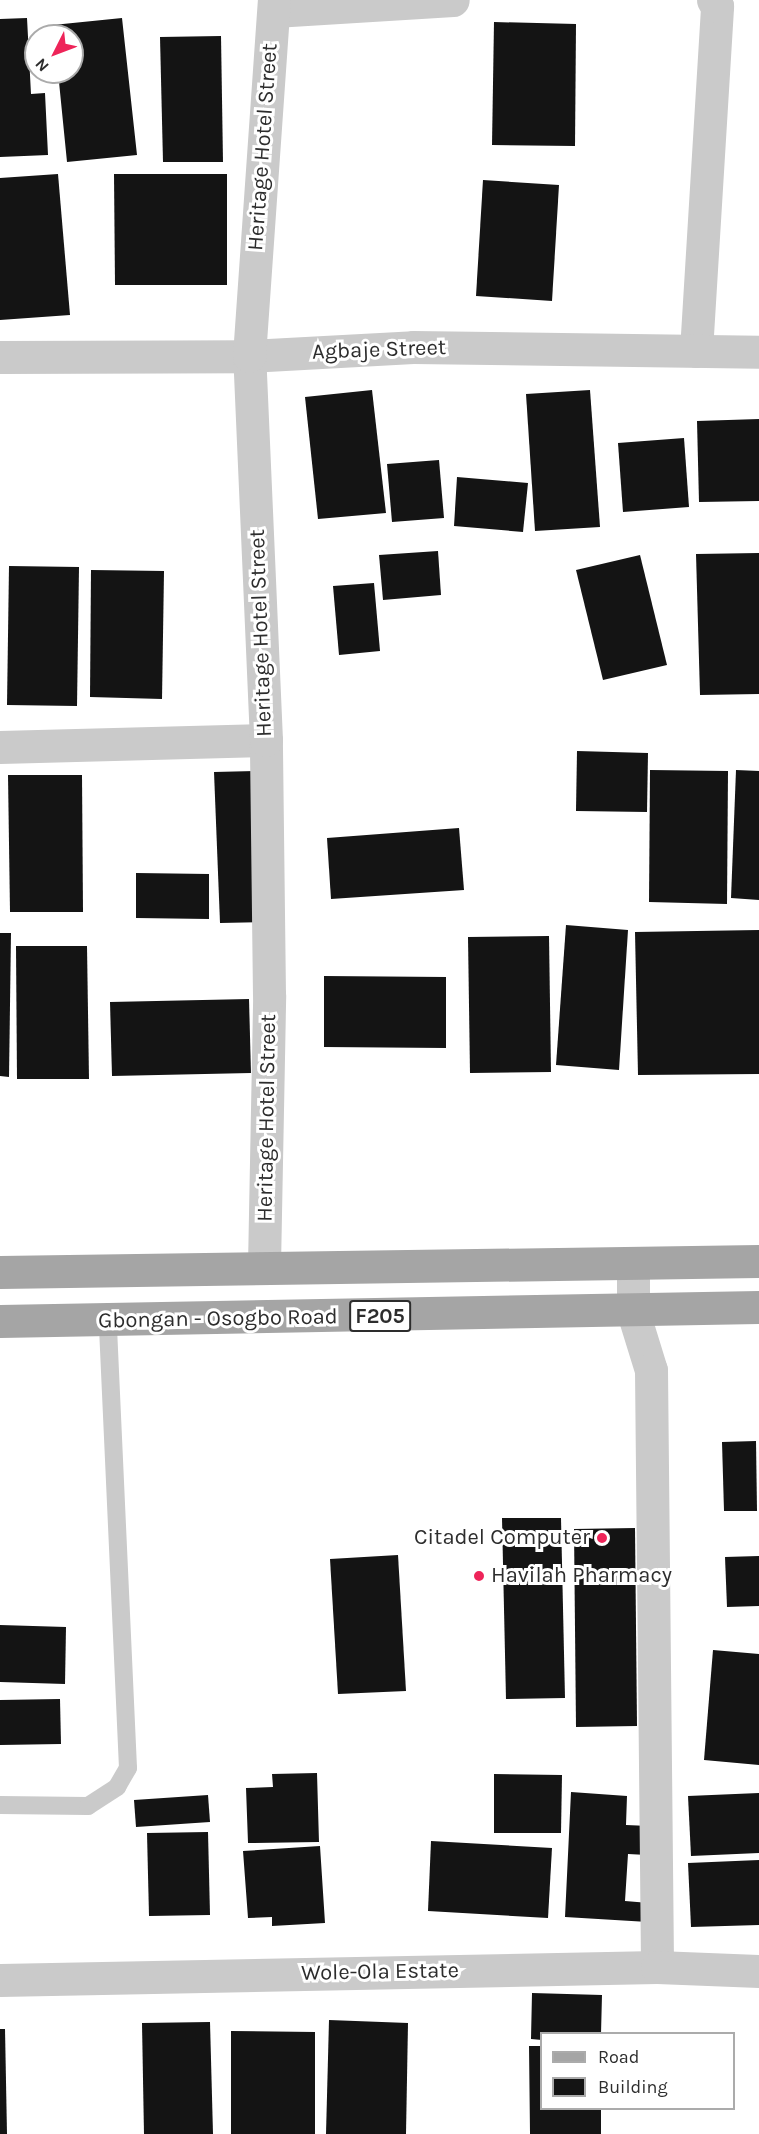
<!DOCTYPE html>
<html>
<head>
<meta charset="utf-8">
<style>
	body { margin:0 }
	#map { position:relative; width:759px; height:2134px; overflow:hidden; background:#fff; font-family:Karla,sans-serif }
	div>[style] { position:absolute }
	.building>* { inset:0; background:#141414 }
	.lane>* { height:18px; margin:-9px; padding:0 9px; transform-origin:9px; border-radius:9px; background:#cacaca }
	.street>* { height:33px; margin:-16.5px; padding:0 16.5px; transform-origin:16.5px; border-radius:16.5px; background:#cacaca }
	.primary>* { height:33px; margin:-16.5px; padding:0 16.5px; transform-origin:16.5px; border-radius:16.5px; background:#a5a5a5 }
	.dots>* { width:16px; height:16px; translate:-50% -50%; box-sizing:border-box; border:3px solid #fff; border-radius:50% }
	span { translate:-50% -50%; white-space:nowrap; text-align:center; line-height:1.15; -webkit-text-stroke:6px #fff; paint-order:stroke }
	.shield-label span { padding:2px 4px; background:#fff; border:2px solid; border-radius:4px; -webkit-text-stroke-width:0 }
	.shield-label { font-size:21px; color:#2d2d2d; font-weight:700 }
	.street-label { font-size:22px; color:#2d2d2d }
	.poi-label { font-size:22px; color:#2d2d2d }
	.right { translate:-100% -50%; text-align:right }
	.left { translate:0 -50%; text-align:left }
	.legend { position:absolute; left:540px; top:2032px; width:195px; height:78px; box-sizing:border-box; background:#fff; border:2px solid #ababab; margin:0; padding:8px 10px; list-style:none; font-size:18px; color:#2d2d2d }
	.legend li { display:flex; align-items:center; gap:12px; height:30px }
	.legend b { width:30px; border:2px solid #ababab }
	.north { position:absolute; left:24px; top:24px; width:60px; height:60px; box-sizing:border-box; background:#fff; border:2px solid #ababab; border-radius:50%; rotate:228deg; font-size:16px; font-weight:700; line-height:24px; text-align:center; color:#2d2d2d }
	.north::after { content:''; display:block; margin:auto; width:21px; height:27px; background:#ee2459; clip-path:polygon(50% 0,100% 100%,50% 72%,0 100%) }
</style>
</head>
<body>
<div id="map">
	<div class="building">
		<div style="clip-path:polygon(27px 18px,31px 94px,45px 93px,48px 155px,0 157px,0 19px)"></div>
		<div style="clip-path:polygon(122px 18px,137px 155px,67px 162px,58px 72px,72px 72px,72px 36px,54px 36px,53px 25px)"></div>
		<div style="clip-path:polygon(494px 22px,576px 24px,575px 146px,492px 145px)"></div>
		<div style="clip-path:polygon(221px 36px,223px 162px,163px 162px,160px 37px)"></div>
		<div style="clip-path:polygon(58px 174px,70px 315px,0 320px,0 178px)"></div>
		<div style="clip-path:polygon(114px 174px,227px 174px,227px 285px,115px 285px)"></div>
		<div style="clip-path:polygon(483px 180px,559px 185px,552px 301px,476px 296px)"></div>
		<div style="clip-path:polygon(372px 390px,386px 513px,318px 519px,305px 397px)"></div>
		<div style="clip-path:polygon(590px 390px,600px 527px,535px 531px,526px 394px)"></div>
		<div style="clip-path:polygon(759px 419px,759px 501px,699px 502px,697px 421px)"></div>
		<div style="clip-path:polygon(684px 438px,689px 507px,623px 512px,618px 443px)"></div>
		<div style="clip-path:polygon(439px 460px,444px 518px,392px 522px,387px 464px)"></div>
		<div style="clip-path:polygon(457px 477px,528px 483px,523px 532px,454px 526px)"></div>
		<div style="clip-path:polygon(438px 551px,441px 595px,383px 600px,379px 555px)"></div>
		<div style="clip-path:polygon(759px 553px,759px 694px,700px 695px,696px 554px)"></div>
		<div style="clip-path:polygon(640px 555px,667px 665px,603px 680px,576px 570px)"></div>
		<div style="clip-path:polygon(9px 566px,79px 567px,77px 706px,7px 705px)"></div>
		<div style="clip-path:polygon(91px 570px,164px 571px,162px 699px,90px 697px)"></div>
		<div style="clip-path:polygon(374px 583px,380px 651px,339px 655px,333px 586px)"></div>
		<div style="clip-path:polygon(577px 751px,648px 753px,647px 812px,576px 811px)"></div>
		<div style="clip-path:polygon(650px 770px,728px 771px,727px 904px,649px 902px)"></div>
		<div style="clip-path:polygon(736px 770px,759px 771px,759px 900px,731px 898px)"></div>
		<div style="clip-path:polygon(255px 771px,262px 922px,220px 923px,214px 772px)"></div>
		<div style="clip-path:polygon(8px 775px,82px 775px,83px 912px,10px 912px)"></div>
		<div style="clip-path:polygon(459px 828px,464px 890px,331px 899px,327px 838px)"></div>
		<div style="clip-path:polygon(136px 873px,209px 874px,209px 919px,136px 918px)"></div>
		<div style="clip-path:polygon(566px 925px,628px 930px,619px 1070px,556px 1065px)"></div>
		<div style="clip-path:polygon(759px 930px,759px 1074px,638px 1075px,635px 932px)"></div>
		<div style="clip-path:polygon(0 933px,11px 933px,9px 1077px,0 1076px)"></div>
		<div style="clip-path:polygon(549px 936px,551px 1072px,470px 1073px,468px 937px)"></div>
		<div style="clip-path:polygon(16px 946px,87px 946px,89px 1079px,17px 1079px)"></div>
		<div style="clip-path:polygon(324px 976px,446px 977px,446px 1048px,324px 1047px)"></div>
		<div style="clip-path:polygon(249px 999px,251px 1073px,112px 1076px,110px 1002px)"></div>
		<div style="clip-path:polygon(756px 1441px,757px 1511px,724px 1511px,722px 1442px)"></div>
		<div style="clip-path:polygon(502px 1518px,561px 1518px,565px 1698px,506px 1699px)"></div>
		<div style="clip-path:polygon(635px 1528px,637px 1726px,576px 1727px,574px 1529px)"></div>
		<div style="clip-path:polygon(398px 1555px,406px 1691px,338px 1694px,330px 1559px)"></div>
		<div style="clip-path:polygon(759px 1556px,759px 1606px,727px 1607px,725px 1557px)"></div>
		<div style="clip-path:polygon(0 1625px,66px 1627px,65px 1684px,0 1682px)"></div>
		<div style="clip-path:polygon(713px 1650px,759px 1654px,759px 1765px,704px 1760px)"></div>
		<div style="clip-path:polygon(60px 1699px,61px 1744px,0 1745px,0 1700px)"></div>
		<div style="clip-path:polygon(317px 1773px,319px 1842px,248px 1843px,246px 1788px,273px 1787px,272px 1774px)"></div>
		<div style="clip-path:polygon(494px 1774px,562px 1775px,561px 1833px,494px 1833px)"></div>
		<div style="clip-path:polygon(571px 1792px,627px 1796px,626px 1825px,649px 1826px,647px 1855px,628px 1854px,625px 1901px,649px 1903px,648px 1922px,565px 1917px)"></div>
		<div style="clip-path:polygon(759px 1793px,759px 1853px,691px 1856px,688px 1796px)"></div>
		<div style="clip-path:polygon(208px 1795px,210px 1822px,136px 1827px,134px 1800px)"></div>
		<div style="clip-path:polygon(208px 1832px,210px 1915px,149px 1916px,147px 1833px)"></div>
		<div style="clip-path:polygon(431px 1841px,552px 1848px,548px 1918px,428px 1911px)"></div>
		<div style="clip-path:polygon(320px 1846px,325px 1923px,272px 1926px,272px 1917px,248px 1918px,243px 1851px)"></div>
		<div style="clip-path:polygon(759px 1860px,759px 1925px,691px 1927px,688px 1863px)"></div>
		<div style="clip-path:polygon(532px 1993px,602px 1995px,601px 2034px,542px 2034px,542px 2040px,531px 2039px)"></div>
		<div style="clip-path:polygon(329px 2020px,408px 2023px,406px 2134px,326px 2134px)"></div>
		<div style="clip-path:polygon(210px 2022px,213px 2134px,144px 2134px,142px 2023px)"></div>
		<div style="clip-path:polygon(0 2029px,5px 2029px,7px 2134px,0 2134px)"></div>
		<div style="clip-path:polygon(231px 2031px,315px 2032px,315px 2134px,231px 2134px)"></div>
		<div style="clip-path:polygon(529px 2046px,542px 2046px,542px 2108px,601px 2108px,601px 2134px,530px 2134px)"></div>
	</div>
	<div class="lane">
		<div style="left:0;top:1805px;width:88px;rotate:0.7deg"></div>
		<div style="left:88px;top:1806px;width:35px;rotate:-33deg"></div>
		<div style="left:117px;top:1787px;width:22px;rotate:-60deg"></div>
		<div style="left:128px;top:1768px;width:448px;rotate:-92.6deg"></div>
	</div>
	<div class="street">
		<div style="left:274px;top:11px;width:179px;rotate:-3.5deg"></div>
		<div style="left:696px;top:351px;width:346px;rotate:-86.5deg"></div>
		<div style="left:717px;top:6px;width:7px;rotate:-124deg"></div>
		<div style="left:0;top:357px;width:249px;rotate:-0.2deg"></div>
		<div style="left:249px;top:356px;width:164px;rotate:-3.1deg"></div>
		<div style="left:413px;top:347px;width:346px;rotate:0.8deg"></div>
		<div style="left:0;top:747px;width:266px;rotate:-1.5deg"></div>
		<div style="left:633px;top:1263px;width:49px;rotate:90deg"></div>
		<div style="left:633px;top:1312px;width:61px;rotate:72.8deg"></div>
		<div style="left:651px;top:1370px;width:597px;rotate:89.42deg"></div>
		<div style="left:264px;top:1266px;width:271px;rotate:-88.9deg"></div>
		<div style="left:269px;top:995px;width:255px;rotate:-90.7deg"></div>
		<div style="left:266px;top:740px;width:384px;rotate:-92.5deg"></div>
		<div style="left:249px;top:356px;width:357px;rotate:-86deg"></div>
		<div style="left:0;top:1980px;width:657px;rotate:-1.13deg"></div>
		<div style="left:657px;top:1967px;width:102px;rotate:2.2deg"></div>
	</div>
	<div class="primary">
		<div style="left:0;top:1272px;width:759px;rotate:-0.83deg"></div>
		<div style="left:0;top:1321px;width:759px;rotate:-1.06deg"></div>
	</div>
	<div class="dots">
		<div style="left:602px;top:1538px;background:#ee2459"></div>
		<div style="left:479px;top:1576px;background:#ee2459"></div>
	</div>
	<div class="shield-label">
		<span style="left:380px;top:1316px">F205</span>
	</div>
	<div class="street-label">
		<span style="left:263px;top:147px;rotate:-86deg">Heritage Hotel Street</span>
		<span style="left:379px;top:350px;rotate:-2deg">Agbaje Street</span>
		<span style="left:261px;top:633px;rotate:-92deg">Heritage Hotel Street</span>
		<span style="left:267px;top:1118px;rotate:-89deg">Heritage Hotel Street</span>
		<span style="left:218px;top:1319px;rotate:-1deg">Gbongan - Osogbo Road</span>
		<span style="left:380px;top:1972px;rotate:-1deg">Wole-Ola Estate</span>
	</div>
	<div class="poi-label">
		<span class="right" style="left:590px;top:1538px">Citadel Computer</span>
		<span class="left" style="left:491px;top:1576px">Havilah Pharmacy</span>
	</div>
	<ul class="legend">
	<li><b style="height:8px;background:#a5a5a5"></b>Road</li>
	<li><b style="height:16px;background:#141414"></b>Building</li>
	</ul>
	<div class="north">N</div>
</div>
</body>
</html>
